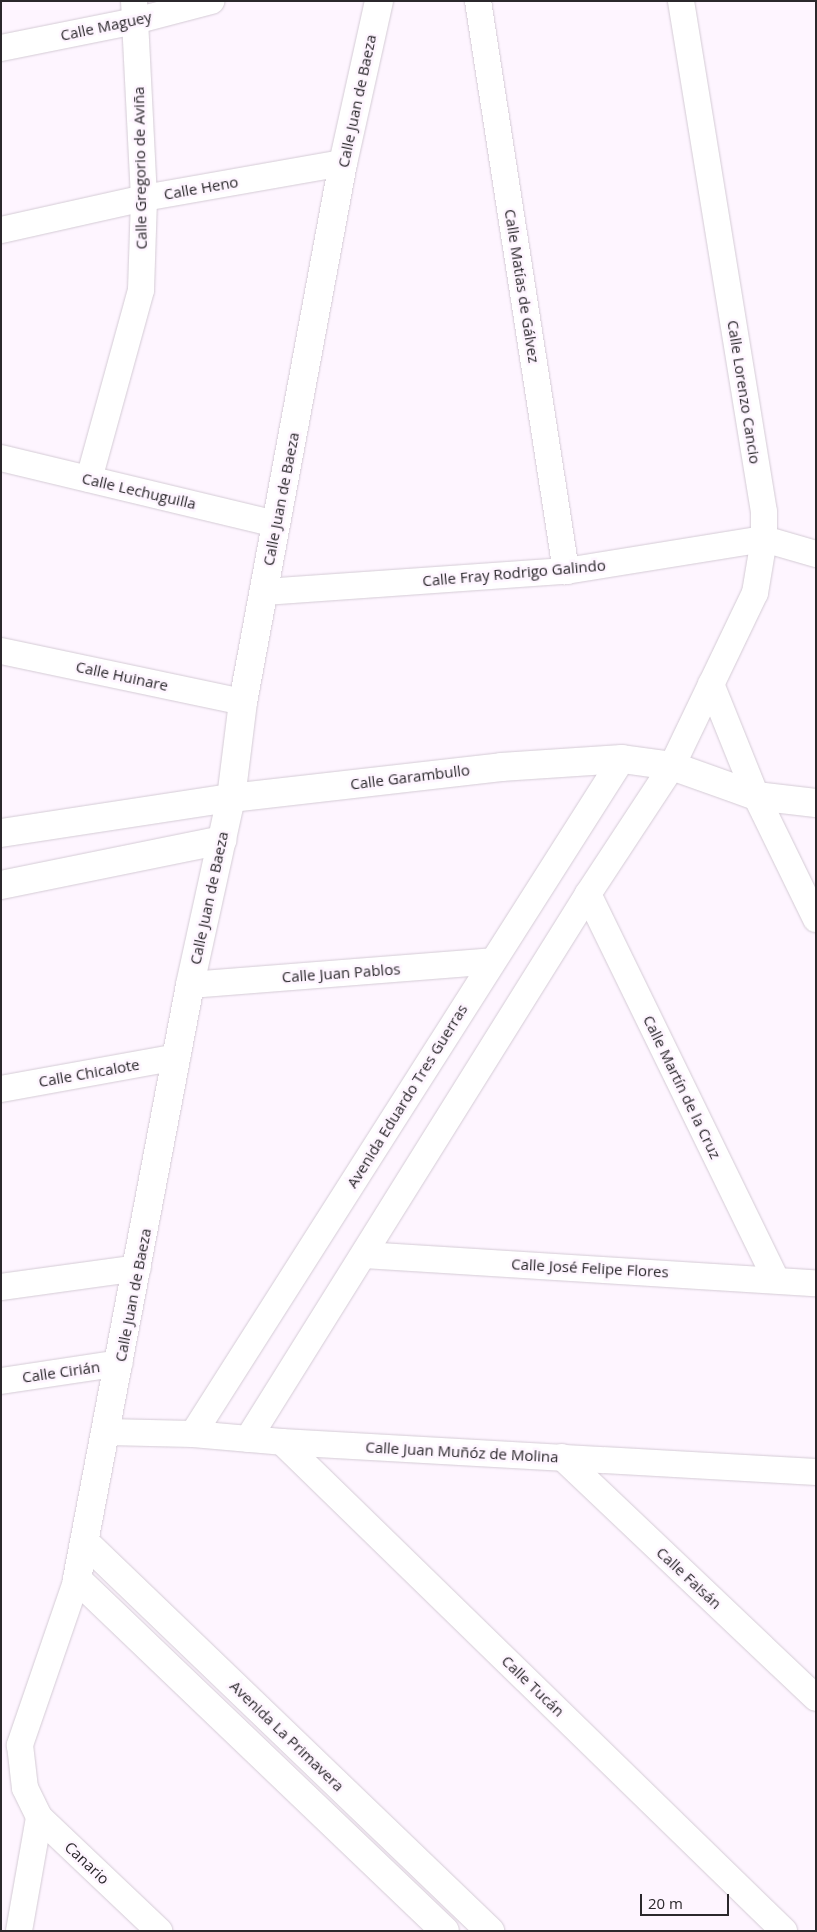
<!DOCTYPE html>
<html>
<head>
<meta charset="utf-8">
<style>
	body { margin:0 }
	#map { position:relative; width:817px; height:1932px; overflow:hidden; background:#fef5ff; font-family:"Open Sans",sans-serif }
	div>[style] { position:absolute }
	.roads { filter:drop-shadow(0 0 1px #d4cbd5) drop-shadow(0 0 1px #d4cbd5) }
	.street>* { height:26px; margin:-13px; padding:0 13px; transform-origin:13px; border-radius:13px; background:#fff }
	.secondary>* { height:28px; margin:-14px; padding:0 14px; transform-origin:14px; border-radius:14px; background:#fff }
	span { translate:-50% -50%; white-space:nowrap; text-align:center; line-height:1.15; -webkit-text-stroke:5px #fef5ff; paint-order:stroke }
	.street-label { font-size:15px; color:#2b282c }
	.frame { position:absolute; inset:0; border:2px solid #2b282c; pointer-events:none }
	.scale { position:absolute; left:640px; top:1894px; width:89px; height:22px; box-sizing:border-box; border:2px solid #2b282c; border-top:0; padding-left:6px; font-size:15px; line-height:18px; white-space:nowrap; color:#2b282c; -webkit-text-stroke:4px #fef5ff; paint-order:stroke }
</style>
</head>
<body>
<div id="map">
	<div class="roads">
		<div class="street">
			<div style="left:478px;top:1px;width:577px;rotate:81.22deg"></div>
			<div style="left:1px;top:48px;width:137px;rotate:-11.4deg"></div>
			<div style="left:135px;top:21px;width:79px;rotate:-14.7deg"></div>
			<div style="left:1px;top:230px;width:147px;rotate:-12.6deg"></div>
			<div style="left:144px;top:198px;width:202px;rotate:-10deg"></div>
			<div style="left:1px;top:458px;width:283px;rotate:13.5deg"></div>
			<div style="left:89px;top:479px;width:196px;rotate:-74.6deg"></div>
			<div style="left:141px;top:290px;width:92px;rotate:-88.1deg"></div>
			<div style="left:144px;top:198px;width:197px;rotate:-92.9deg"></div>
			<div style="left:263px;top:592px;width:304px;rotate:-4deg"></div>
			<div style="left:566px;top:571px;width:201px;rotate:-9.2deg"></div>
			<div style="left:764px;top:539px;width:54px;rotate:16.1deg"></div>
			<div style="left:1px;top:651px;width:247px;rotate:11.9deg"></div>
			<div style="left:711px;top:684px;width:121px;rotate:68.1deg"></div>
			<div style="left:756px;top:796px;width:137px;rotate:64deg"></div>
			<div style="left:588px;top:894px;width:429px;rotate:64deg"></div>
			<div style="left:190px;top:985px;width:303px;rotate:-4.5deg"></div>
			<div style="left:1px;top:1089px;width:179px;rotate:-10.3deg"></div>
			<div style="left:365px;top:1255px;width:452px;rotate:3.6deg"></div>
			<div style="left:1px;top:1287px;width:138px;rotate:-7.9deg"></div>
			<div style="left:1px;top:1381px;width:120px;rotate:-8.6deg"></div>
			<div style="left:107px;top:1432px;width:86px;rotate:1.3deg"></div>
			<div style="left:193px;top:1434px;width:89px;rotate:5.1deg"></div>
			<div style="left:282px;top:1442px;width:535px;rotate:3.22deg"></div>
			<div style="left:193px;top:1434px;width:800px;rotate:-57.56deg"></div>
			<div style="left:248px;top:1439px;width:642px;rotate:-58.04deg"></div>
			<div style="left:588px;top:894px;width:153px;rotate:-56.7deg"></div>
			<div style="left:672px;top:766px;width:192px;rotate:-64.4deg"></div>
			<div style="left:755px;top:593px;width:55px;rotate:-80.5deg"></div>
			<div style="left:764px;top:539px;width:27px;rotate:-90deg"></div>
			<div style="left:764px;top:512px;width:518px;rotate:-99.23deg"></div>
			<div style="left:282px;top:1442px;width:701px;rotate:44.25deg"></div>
			<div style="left:562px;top:1457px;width:350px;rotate:43.5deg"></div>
			<div style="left:77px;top:1579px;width:176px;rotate:109deg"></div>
			<div style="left:20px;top:1745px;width:43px;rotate:83.4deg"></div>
			<div style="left:25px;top:1788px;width:32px;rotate:64deg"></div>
			<div style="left:39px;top:1817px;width:166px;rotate:43.5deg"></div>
			<div style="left:19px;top:1931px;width:116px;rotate:-80deg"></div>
		</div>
		<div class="secondary">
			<div style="left:379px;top:1px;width:166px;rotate:102.5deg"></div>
			<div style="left:343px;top:163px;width:548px;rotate:100.51deg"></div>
			<div style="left:243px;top:702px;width:97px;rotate:97.1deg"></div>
			<div style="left:231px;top:798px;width:191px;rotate:102.4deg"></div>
			<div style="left:190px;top:985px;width:605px;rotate:100.77deg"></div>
			<div style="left:77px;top:1579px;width:509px;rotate:43.73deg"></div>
			<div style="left:1px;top:833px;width:233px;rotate:-8.7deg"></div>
			<div style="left:231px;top:798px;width:272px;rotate:-6.5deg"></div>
			<div style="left:501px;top:767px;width:121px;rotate:-3.8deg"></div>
			<div style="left:622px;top:759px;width:50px;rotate:8deg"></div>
			<div style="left:672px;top:766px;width:89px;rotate:19.7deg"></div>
			<div style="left:756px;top:796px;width:60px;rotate:6.7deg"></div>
			<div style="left:1px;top:885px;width:226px;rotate:-11.5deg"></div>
			<div style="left:85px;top:1542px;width:562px;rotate:43.85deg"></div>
		</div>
	</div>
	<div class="street-label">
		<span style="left:106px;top:26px;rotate:-12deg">Calle Maguey</span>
		<span style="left:357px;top:101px;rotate:-78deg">Calle Juan de Baeza</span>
		<span style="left:140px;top:168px;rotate:-91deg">Calle Gregorio de Aviña</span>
		<span style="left:201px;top:188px;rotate:-10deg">Calle Heno</span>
		<span style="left:522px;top:286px;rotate:81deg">Calle Matías de Gálvez</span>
		<span style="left:744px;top:392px;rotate:81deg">Calle Lorenzo Cancio</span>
		<span style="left:139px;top:491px;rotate:13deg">Calle Lechuguilla</span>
		<span style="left:281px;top:499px;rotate:-79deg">Calle Juan de Baeza</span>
		<span style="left:514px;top:573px;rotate:-5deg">Calle Fray Rodrigo Galindo</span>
		<span style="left:122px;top:676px;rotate:12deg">Calle Huinare</span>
		<span style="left:410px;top:777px;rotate:-7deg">Calle Garambullo</span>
		<span style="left:209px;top:898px;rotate:-78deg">Calle Juan de Baeza</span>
		<span style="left:341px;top:973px;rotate:-4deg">Calle Juan Pablos</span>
		<span style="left:89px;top:1073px;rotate:-10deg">Calle Chicalote</span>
		<span style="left:682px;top:1087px;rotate:64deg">Calle Martín de la Cruz</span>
		<span style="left:407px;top:1096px;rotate:-58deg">Avenida Eduardo Tres Guerras</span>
		<span style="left:590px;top:1268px;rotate:3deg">Calle José Felipe Flores</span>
		<span style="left:133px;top:1295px;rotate:-79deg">Calle Juan de Baeza</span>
		<span style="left:61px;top:1372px;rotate:-8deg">Calle Cirián</span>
		<span style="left:462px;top:1452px;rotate:3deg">Calle Juan Muñóz de Molina</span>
		<span style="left:689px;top:1578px;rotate:43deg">Calle Faisán</span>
		<span style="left:533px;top:1686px;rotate:44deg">Calle Tucán</span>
		<span style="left:287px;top:1736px;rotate:44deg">Avenida La Primavera</span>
		<span style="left:87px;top:1863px;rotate:43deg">Canario</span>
	</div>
	<div class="frame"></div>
	<div class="scale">20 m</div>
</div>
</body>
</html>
